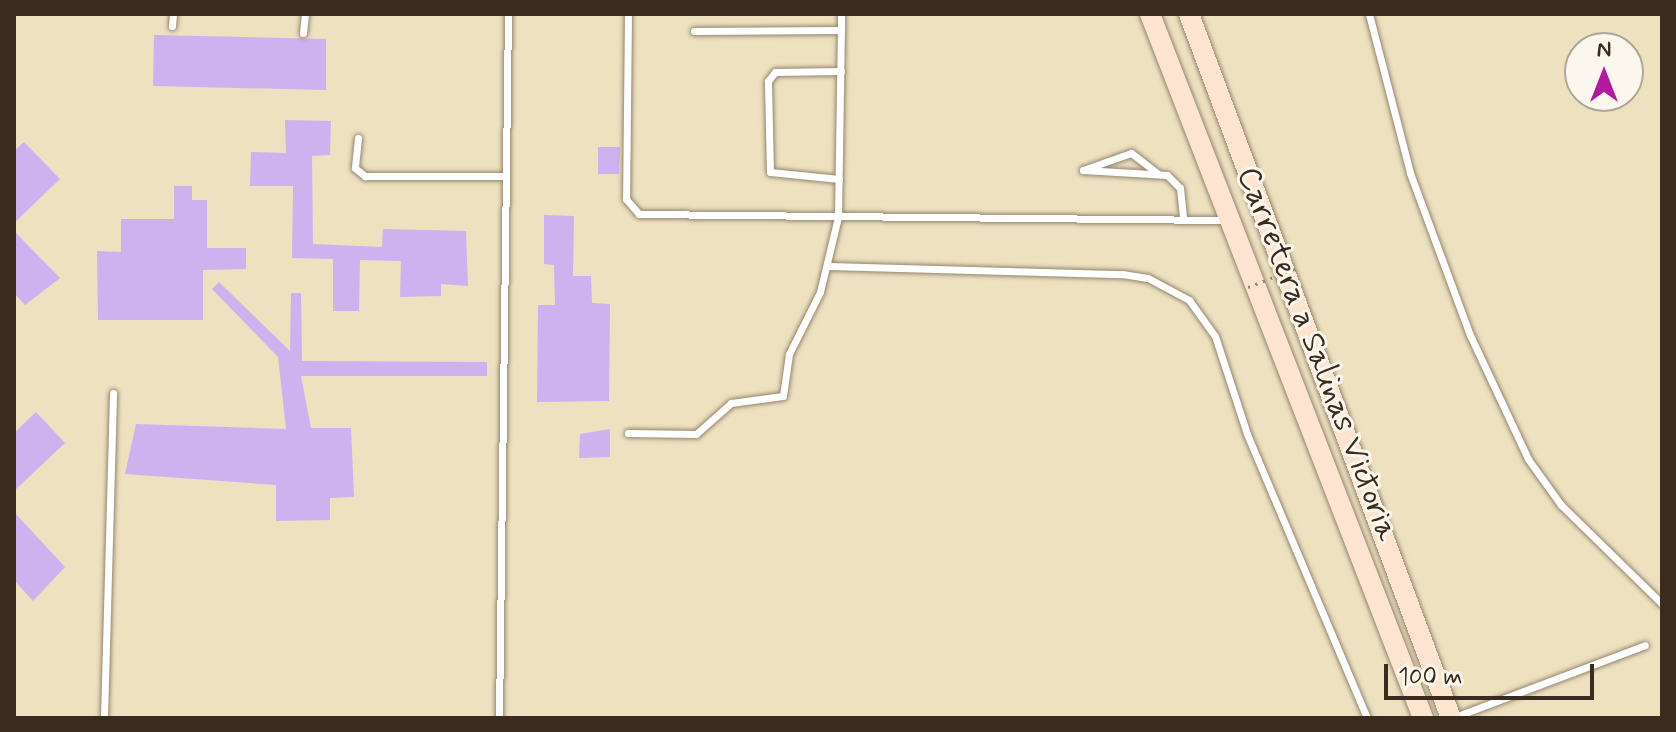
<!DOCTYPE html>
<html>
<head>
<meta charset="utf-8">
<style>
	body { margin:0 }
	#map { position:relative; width:1676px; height:732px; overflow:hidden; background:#ede1c0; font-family:Mynerve,sans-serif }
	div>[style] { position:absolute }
	.building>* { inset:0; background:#ceb1ef }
	.roads { filter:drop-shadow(0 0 2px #94866f) drop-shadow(0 0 2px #94866f) }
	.service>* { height:7px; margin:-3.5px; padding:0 3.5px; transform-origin:3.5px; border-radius:3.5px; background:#fff }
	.secondary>* { height:20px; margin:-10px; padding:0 10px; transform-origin:10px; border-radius:10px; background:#fde4d1 }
	.path-bridge>* { height:3px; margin-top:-1.5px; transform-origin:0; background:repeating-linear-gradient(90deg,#94866f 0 2px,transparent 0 8px) }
	span { translate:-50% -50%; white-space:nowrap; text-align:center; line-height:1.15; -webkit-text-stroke:6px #fbf7ec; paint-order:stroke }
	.street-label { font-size:32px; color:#3b2a1e }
	.frame { position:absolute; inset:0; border:16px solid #3b2a1e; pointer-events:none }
	.north { position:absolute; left:1564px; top:32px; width:80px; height:80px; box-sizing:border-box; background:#fbf7ec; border:2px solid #aea59a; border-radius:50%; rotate:0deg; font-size:22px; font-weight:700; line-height:32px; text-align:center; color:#3b2a1e }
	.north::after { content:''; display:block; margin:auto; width:28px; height:36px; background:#b5179e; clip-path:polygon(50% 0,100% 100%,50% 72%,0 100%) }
	.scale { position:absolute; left:1384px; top:664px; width:210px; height:36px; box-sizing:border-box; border:4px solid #3b2a1e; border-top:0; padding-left:10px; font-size:24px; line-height:28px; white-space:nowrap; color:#3b2a1e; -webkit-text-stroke:6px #fbf7ec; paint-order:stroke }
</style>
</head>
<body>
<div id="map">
	<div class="building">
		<div style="clip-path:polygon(154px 35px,326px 39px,326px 90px,153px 86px)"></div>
		<div style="clip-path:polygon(285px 120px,331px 121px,330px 155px,312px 156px,313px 244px,382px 247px,383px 229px,466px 231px,468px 286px,441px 284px,441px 296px,400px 297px,401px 261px,360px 260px,359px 311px,333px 311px,333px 259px,292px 258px,293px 186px,250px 186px,251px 152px,286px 153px)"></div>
		<div style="clip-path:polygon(24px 142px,60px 179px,14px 223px,14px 151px)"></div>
		<div style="clip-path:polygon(598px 147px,620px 147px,619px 174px,598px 174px)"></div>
		<div style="clip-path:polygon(174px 186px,192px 186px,192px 200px,207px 200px,207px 248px,246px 248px,246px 269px,203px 270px,203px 320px,98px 320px,97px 251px,121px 252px,121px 219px,174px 219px)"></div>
		<div style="clip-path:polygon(544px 215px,574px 216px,573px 276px,591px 276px,592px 303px,610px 304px,609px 401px,537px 402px,538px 305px,555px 305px,554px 265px,544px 264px)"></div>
		<div style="clip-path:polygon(14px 231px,60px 278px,25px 305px,14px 293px)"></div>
		<div style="clip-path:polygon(219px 282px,290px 351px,291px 293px,301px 293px,302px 361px,487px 362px,487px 376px,301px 376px,311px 428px,351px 428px,354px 497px,330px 498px,330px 520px,276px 521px,276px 485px,125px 474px,136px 424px,286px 429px,278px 357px,212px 289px)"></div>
		<div style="clip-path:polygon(36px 412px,65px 443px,14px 491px,14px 433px)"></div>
		<div style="clip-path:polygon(610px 429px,610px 457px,579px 458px,580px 434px)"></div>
		<div style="clip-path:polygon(14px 512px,65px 567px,33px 601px,14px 580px)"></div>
	</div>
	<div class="roads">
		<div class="service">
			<div style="left:628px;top:14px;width:185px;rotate:90.6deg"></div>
			<div style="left:626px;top:199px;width:20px;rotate:49deg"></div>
			<div style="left:639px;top:214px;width:586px;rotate:0.59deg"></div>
			<div style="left:1369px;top:14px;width:164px;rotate:75.5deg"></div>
			<div style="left:1410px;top:173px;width:173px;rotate:69.7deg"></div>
			<div style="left:1470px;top:335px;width:137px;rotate:64.9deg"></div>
			<div style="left:1528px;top:459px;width:57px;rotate:54.3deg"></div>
			<div style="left:1561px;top:505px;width:141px;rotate:44.4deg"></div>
			<div style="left:172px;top:26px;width:12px;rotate:-85deg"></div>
			<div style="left:694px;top:31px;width:147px;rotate:-0.4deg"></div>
			<div style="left:841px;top:30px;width:16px;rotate:-90deg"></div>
			<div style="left:303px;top:33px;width:19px;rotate:-84deg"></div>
			<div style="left:358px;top:138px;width:30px;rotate:96deg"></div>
			<div style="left:355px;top:168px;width:13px;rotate:39deg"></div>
			<div style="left:365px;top:176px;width:141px"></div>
			<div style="left:1157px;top:173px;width:33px;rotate:-142deg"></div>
			<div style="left:1131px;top:153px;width:51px;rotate:160.5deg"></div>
			<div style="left:1083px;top:170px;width:84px;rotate:3.4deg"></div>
			<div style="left:1167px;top:175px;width:18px;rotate:45deg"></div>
			<div style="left:1180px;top:188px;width:31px;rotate:84deg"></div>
			<div style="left:839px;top:179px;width:69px;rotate:-174.2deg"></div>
			<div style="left:770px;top:172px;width:91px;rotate:-91.3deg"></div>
			<div style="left:768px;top:81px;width:11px;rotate:-52deg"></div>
			<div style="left:775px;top:72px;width:66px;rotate:-0.9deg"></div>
			<div style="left:829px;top:266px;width:293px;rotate:1.6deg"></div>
			<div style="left:1122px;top:274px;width:26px;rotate:9deg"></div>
			<div style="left:1148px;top:278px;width:47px;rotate:28.2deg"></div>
			<div style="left:1189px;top:300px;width:44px;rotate:54.2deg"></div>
			<div style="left:1215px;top:336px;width:103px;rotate:71.9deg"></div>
			<div style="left:1247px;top:434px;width:308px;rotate:67.1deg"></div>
			<div style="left:628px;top:433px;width:68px;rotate:0.8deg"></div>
			<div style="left:696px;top:434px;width:47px;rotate:-41.5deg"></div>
			<div style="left:731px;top:403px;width:52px;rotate:-7.7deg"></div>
			<div style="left:783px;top:396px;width:42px;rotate:-81.9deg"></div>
			<div style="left:789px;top:354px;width:69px;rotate:-63.4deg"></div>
			<div style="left:820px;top:292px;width:77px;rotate:-76.5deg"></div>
			<div style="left:838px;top:217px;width:187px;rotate:-89.1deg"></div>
			<div style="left:104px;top:718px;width:325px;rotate:-88.4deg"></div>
			<div style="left:499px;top:718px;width:704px;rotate:-89.27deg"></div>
			<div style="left:1452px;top:718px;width:206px;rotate:-20.7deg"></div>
		</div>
		<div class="secondary">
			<div style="left:1150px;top:14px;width:755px;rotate:68.8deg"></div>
			<div style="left:1189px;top:14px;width:751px;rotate:69.59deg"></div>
		</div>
	</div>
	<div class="path-bridge">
		<div style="left:1248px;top:287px;width:53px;rotate:-21.2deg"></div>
	</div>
	<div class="street-label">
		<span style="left:1317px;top:354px;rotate:69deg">Carretera a Salinas Victoria</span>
	</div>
	<div class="frame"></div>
	<div class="north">N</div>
	<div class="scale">100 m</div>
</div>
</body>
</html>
